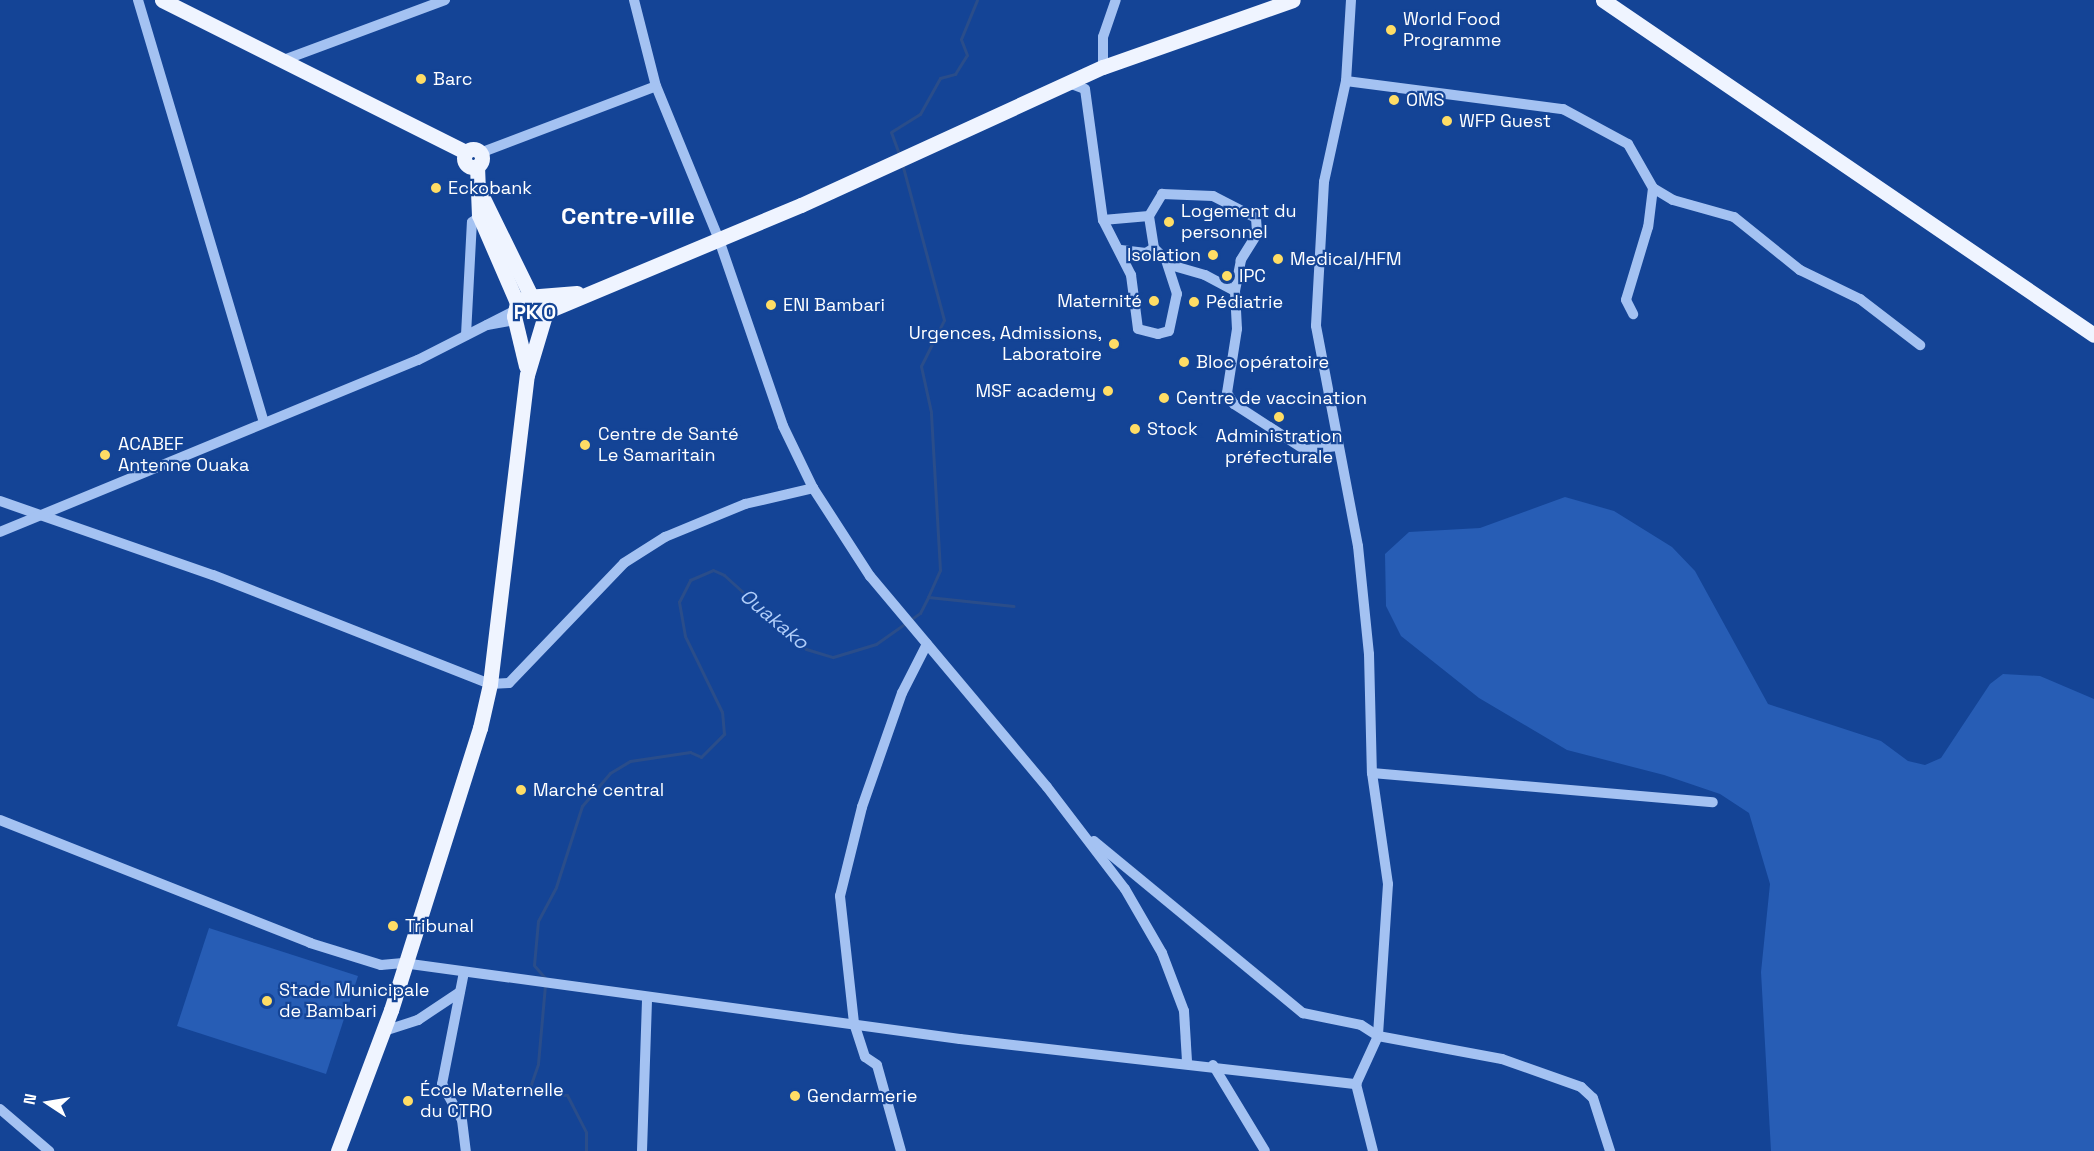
<!DOCTYPE html>
<html>
<head>
<meta charset="utf-8">
<style>
	body { margin:0 }
	#map { position:relative; width:2094px; height:1151px; overflow:hidden; background:#144496; font-family:"Space Grotesk",sans-serif }
	div>[style] { position:absolute }
	.green>* { inset:0; background:#275db5 }
	.stream>* { height:3px; margin:-1.5px; padding:0 1.5px; transform-origin:1.5px; border-radius:1.5px; background:#2a4d8a }
	.minor>* { height:10px; margin:-5px; padding:0 5px; transform-origin:5px; border-radius:5px; background:#a4c2f2 }
	.major>* { height:15px; margin:-7.5px; padding:0 7.5px; transform-origin:7.5px; border-radius:7.5px; background:#eff4ff }
	.major>.ring { margin:-7.5px; padding:0; box-sizing:content-box; background:none; border:15px solid #eff4ff; border-radius:50% }
	.dots>* { width:16px; height:16px; translate:-50% -50%; box-sizing:border-box; border:3px solid #144496; border-radius:50% }
	span { translate:-50% -50%; white-space:nowrap; text-align:center; line-height:1.15; -webkit-text-stroke:4.5px #144496; paint-order:stroke }
	.poi-label { font-size:18px; color:#fff }
	.left { translate:0 -50%; text-align:left }
	.right { translate:-100% -50%; text-align:right }
	.neighbourhood-label { font-size:20px; color:#fff; font-weight:700 }
	.water-label { font-size:20px; color:#b0cdf9; font-style:italic }
	.district-label { font-size:24px; color:#fff; font-weight:700 }
	.north { position:absolute; left:18px; top:1073px; width:60px; height:60px; -webkit-text-stroke:4px #144496; paint-order:stroke; rotate:282deg; font-size:16px; font-weight:700; line-height:24px; text-align:center; color:#fff }
	.north::after { content:''; display:block; margin:auto; width:21px; height:27px; background:#fff; clip-path:polygon(50% 0,100% 100%,50% 72%,0 100%) }
</style>
</head>
<body>
<div id="map">
	<div class="green">
		<div style="clip-path:polygon(1565px 497px,1614px 511px,1672px 547px,1695px 571px,1768px 704px,1881px 741px,1908px 761px,1925px 765px,1941px 758px,1990px 684px,2003px 674px,2040px 676px,2094px 699px,2094px 1151px,1771px 1151px,1761px 972px,1770px 884px,1749px 813px,1720px 794px,1664px 775px,1567px 750px,1479px 698px,1401px 636px,1386px 606px,1385px 554px,1409px 532px,1480px 528px)"></div>
		<div style="clip-path:polygon(209px 928px,358px 976px,326px 1074px,177px 1026px)"></div>
	</div>
	<div class="stream">
		<div style="left:899px;top:154px;width:23px;rotate:-110deg"></div>
		<div style="left:891px;top:132px;width:34px;rotate:-32deg"></div>
		<div style="left:920px;top:114px;width:41px;rotate:-60.9deg"></div>
		<div style="left:940px;top:78px;width:16px;rotate:-15deg"></div>
		<div style="left:955px;top:74px;width:22px;rotate:-58deg"></div>
		<div style="left:967px;top:55px;width:17px;rotate:-111deg"></div>
		<div style="left:961px;top:39px;width:42px;rotate:-67.7deg"></div>
		<div style="left:928px;top:597px;width:86px;rotate:6deg"></div>
		<div style="left:546px;top:979px;width:18px;rotate:-131deg"></div>
		<div style="left:534px;top:965px;width:44px;rotate:-84.8deg"></div>
		<div style="left:538px;top:921px;width:38px;rotate:-62deg"></div>
		<div style="left:556px;top:887px;width:85px;rotate:-72.2deg"></div>
		<div style="left:582px;top:806px;width:43px;rotate:-49.7deg"></div>
		<div style="left:610px;top:773px;width:23px;rotate:-31deg"></div>
		<div style="left:630px;top:761px;width:61px;rotate:-8.5deg"></div>
		<div style="left:690px;top:752px;width:12px;rotate:24deg"></div>
		<div style="left:701px;top:757px;width:33px;rotate:-45deg"></div>
		<div style="left:724px;top:734px;width:22px;rotate:-95deg"></div>
		<div style="left:722px;top:712px;width:85px;rotate:-116deg"></div>
		<div style="left:685px;top:636px;width:35px;rotate:-100deg"></div>
		<div style="left:679px;top:602px;width:25px;rotate:-63deg"></div>
		<div style="left:690px;top:580px;width:25px;rotate:-23deg"></div>
		<div style="left:713px;top:570px;width:12px;rotate:24deg"></div>
		<div style="left:724px;top:575px;width:110px;rotate:42.1deg"></div>
		<div style="left:806px;top:649px;width:28px;rotate:17deg"></div>
		<div style="left:833px;top:657px;width:45px;rotate:-16.8deg"></div>
		<div style="left:876px;top:644px;width:54px;rotate:-35.2deg"></div>
		<div style="left:920px;top:613px;width:18px;rotate:-63deg"></div>
		<div style="left:928px;top:597px;width:30px;rotate:-66deg"></div>
		<div style="left:940px;top:570px;width:158px;rotate:-93.3deg"></div>
		<div style="left:931px;top:412px;width:47px;rotate:-102.3deg"></div>
		<div style="left:921px;top:366px;width:51px;rotate:-63.4deg"></div>
		<div style="left:944px;top:320px;width:163px;rotate:-105deg"></div>
		<div style="left:545px;top:985px;width:79px;rotate:95.1deg"></div>
		<div style="left:538px;top:1064px;width:31px;rotate:109deg"></div>
		<div style="left:528px;top:1093px;width:39px;rotate:3deg"></div>
		<div style="left:567px;top:1095px;width:42px;rotate:62.8deg"></div>
		<div style="left:586px;top:1132px;width:19px;rotate:90deg"></div>
	</div>
	<div class="minor">
		<div style="left:138px;top:0;width:440px;rotate:73.4deg"></div>
		<div style="left:634px;top:0;width:89px;rotate:75.7deg"></div>
		<div style="left:656px;top:86px;width:163px;rotate:67.7deg"></div>
		<div style="left:718px;top:237px;width:200px;rotate:71deg"></div>
		<div style="left:783px;top:426px;width:69px;rotate:64.2deg"></div>
		<div style="left:813px;top:488px;width:105px;rotate:57.1deg"></div>
		<div style="left:870px;top:576px;width:275px;rotate:50deg"></div>
		<div style="left:1047px;top:787px;width:128px;rotate:52.6deg"></div>
		<div style="left:1125px;top:889px;width:74px;rotate:60deg"></div>
		<div style="left:1162px;top:953px;width:62px;rotate:69.2deg"></div>
		<div style="left:1184px;top:1011px;width:50px;rotate:86.6deg"></div>
		<div style="left:1351px;top:0;width:81px;rotate:93.5deg"></div>
		<div style="left:1346px;top:81px;width:103px;rotate:102.3deg"></div>
		<div style="left:1324px;top:182px;width:144px;rotate:93.2deg"></div>
		<div style="left:1316px;top:326px;width:224px;rotate:79.2deg"></div>
		<div style="left:1358px;top:546px;width:109px;rotate:84.2deg"></div>
		<div style="left:1369px;top:654px;width:119px;rotate:88.6deg"></div>
		<div style="left:1372px;top:773px;width:112px;rotate:81.8deg"></div>
		<div style="left:1388px;top:884px;width:152px;rotate:93.8deg"></div>
		<div style="left:1378px;top:1036px;width:53px;rotate:114.6deg"></div>
		<div style="left:1356px;top:1084px;width:69px;rotate:75.8deg"></div>
		<div style="left:281px;top:61px;width:175px;rotate:-20.4deg"></div>
		<div style="left:1103px;top:67px;width:30px;rotate:-90deg"></div>
		<div style="left:1103px;top:37px;width:39px;rotate:-71deg"></div>
		<div style="left:1346px;top:81px;width:219px;rotate:7.4deg"></div>
		<div style="left:1563px;top:109px;width:74px;rotate:28.3deg"></div>
		<div style="left:1628px;top:144px;width:51px;rotate:60.4deg"></div>
		<div style="left:1653px;top:188px;width:39px;rotate:97deg"></div>
		<div style="left:1648px;top:227px;width:76px;rotate:106.8deg"></div>
		<div style="left:1626px;top:300px;width:16px;rotate:63deg"></div>
		<div style="left:1069px;top:83px;width:17px;rotate:21deg"></div>
		<div style="left:1085px;top:89px;width:132px;rotate:82.2deg"></div>
		<div style="left:1103px;top:220px;width:62px;rotate:63deg"></div>
		<div style="left:1131px;top:275px;width:54px;rotate:82.6deg"></div>
		<div style="left:1138px;top:329px;width:21px;rotate:14deg"></div>
		<div style="left:1158px;top:334px;width:11px;rotate:-15deg"></div>
		<div style="left:1169px;top:331px;width:38px;rotate:-78deg"></div>
		<div style="left:1177px;top:294px;width:36px;rotate:-108deg"></div>
		<div style="left:1166px;top:260px;width:17px;rotate:-135deg"></div>
		<div style="left:480px;top:153px;width:188px;rotate:-20.8deg"></div>
		<div style="left:1653px;top:188px;width:23px;rotate:31deg"></div>
		<div style="left:1673px;top:200px;width:63px;rotate:15.6deg"></div>
		<div style="left:1734px;top:217px;width:85px;rotate:38.8deg"></div>
		<div style="left:1800px;top:270px;width:67px;rotate:25.8deg"></div>
		<div style="left:1860px;top:299px;width:76px;rotate:37.5deg"></div>
		<div style="left:1103px;top:220px;width:46px;rotate:-5deg"></div>
		<div style="left:1149px;top:216px;width:26px;rotate:-59deg"></div>
		<div style="left:1162px;top:194px;width:51px;rotate:2.2deg"></div>
		<div style="left:1213px;top:196px;width:48px;rotate:27.1deg"></div>
		<div style="left:1256px;top:218px;width:16px;rotate:86deg"></div>
		<div style="left:1257px;top:234px;width:31px;rotate:122deg"></div>
		<div style="left:1241px;top:260px;width:32px;rotate:101deg"></div>
		<div style="left:1235px;top:291px;width:34px;rotate:-152deg"></div>
		<div style="left:1205px;top:275px;width:37px;rotate:-164deg"></div>
		<div style="left:1121px;top:250px;width:25px;rotate:7deg"></div>
		<div style="left:1146px;top:253px;width:9px;rotate:-32deg"></div>
		<div style="left:1154px;top:248px;width:32px;rotate:-99deg"></div>
		<div style="left:1235px;top:291px;width:38px;rotate:87deg"></div>
		<div style="left:1237px;top:329px;width:65px;rotate:98.9deg"></div>
		<div style="left:1227px;top:393px;width:13px;rotate:58deg"></div>
		<div style="left:1234px;top:404px;width:85px;rotate:32.9deg"></div>
		<div style="left:1305px;top:450px;width:32px;rotate:-7deg"></div>
		<div style="left:487px;top:325px;width:29px;rotate:-10deg"></div>
		<div style="left:466px;top:335px;width:113px;rotate:-87deg"></div>
		<div style="left:472px;top:222px;width:16px;rotate:-35deg"></div>
		<div style="left:0;top:501px;width:225px;rotate:19.2deg"></div>
		<div style="left:213px;top:575px;width:298px;rotate:21.5deg"></div>
		<div style="left:490px;top:684px;width:19px;rotate:-3deg"></div>
		<div style="left:509px;top:683px;width:166px;rotate:-46.2deg"></div>
		<div style="left:624px;top:563px;width:49px;rotate:-32.4deg"></div>
		<div style="left:665px;top:537px;width:87px;rotate:-22.4deg"></div>
		<div style="left:745px;top:504px;width:70px;rotate:-13.2deg"></div>
		<div style="left:0;top:532px;width:452px;rotate:-22.4deg"></div>
		<div style="left:418px;top:360px;width:108px;rotate:-27deg"></div>
		<div style="left:1372px;top:773px;width:342px;rotate:4.9deg"></div>
		<div style="left:0;top:820px;width:334px;rotate:21.6deg"></div>
		<div style="left:310px;top:943px;width:74px;rotate:17.2deg"></div>
		<div style="left:381px;top:965px;width:22px;rotate:-5deg"></div>
		<div style="left:403px;top:963px;width:562px;rotate:7.77deg"></div>
		<div style="left:960px;top:1039px;width:399px;rotate:6.5deg"></div>
		<div style="left:1094px;top:841px;width:271px;rotate:39.5deg"></div>
		<div style="left:1303px;top:1013px;width:59px;rotate:11.7deg"></div>
		<div style="left:1361px;top:1025px;width:20px;rotate:33deg"></div>
		<div style="left:1378px;top:1036px;width:126px;rotate:10.5deg"></div>
		<div style="left:1502px;top:1059px;width:84px;rotate:19.5deg"></div>
		<div style="left:1581px;top:1087px;width:16px;rotate:43deg"></div>
		<div style="left:1593px;top:1098px;width:56px;rotate:72.2deg"></div>
		<div style="left:464px;top:972px;width:114px;rotate:101.1deg"></div>
		<div style="left:442px;top:1084px;width:41px;rotate:60.9deg"></div>
		<div style="left:462px;top:1120px;width:31px;rotate:83deg"></div>
		<div style="left:384px;top:1031px;width:36px;rotate:-18deg"></div>
		<div style="left:418px;top:1020px;width:50px;rotate:-33.7deg"></div>
		<div style="left:1213px;top:1065px;width:100px;rotate:58.8deg"></div>
		<div style="left:0;top:1109px;width:65px;rotate:40.6deg"></div>
		<div style="left:642px;top:1151px;width:152px;rotate:-88.1deg"></div>
		<div style="left:901px;top:1151px;width:89px;rotate:-105.6deg"></div>
		<div style="left:877px;top:1065px;width:14px;rotate:-146deg"></div>
		<div style="left:865px;top:1057px;width:36px;rotate:-108deg"></div>
		<div style="left:854px;top:1023px;width:128px;rotate:-96.3deg"></div>
		<div style="left:840px;top:896px;width:92px;rotate:-76.1deg"></div>
		<div style="left:862px;top:807px;width:121px;rotate:-70.7deg"></div>
		<div style="left:902px;top:693px;width:55px;rotate:-63deg"></div>
	</div>
	<div class="major">
		<div style="left:162px;top:0;width:340px;rotate:26.6deg"></div>
		<div style="left:1603px;top:0;width:594px;rotate:34.3deg"></div>
		<div class="ring" style="left:464px;top:149px;width:3px;height:3px"></div>
		<div style="left:477px;top:166px;width:49px;rotate:87.7deg"></div>
		<div style="left:479px;top:215px;width:96px;rotate:66.6deg"></div>
		<div style="left:481px;top:194px;width:114px;rotate:63.9deg"></div>
		<div style="left:545px;top:312px;width:277px;rotate:-22.7deg"></div>
		<div style="left:801px;top:205px;width:332px;rotate:-24.6deg"></div>
		<div style="left:1103px;top:67px;width:201px;rotate:-19.4deg"></div>
		<div style="left:526px;top:366px;width:51px;rotate:-103.5deg"></div>
		<div style="left:514px;top:316px;width:13px;rotate:-77deg"></div>
		<div style="left:517px;top:303px;width:12px;rotate:-31deg"></div>
		<div style="left:527px;top:297px;width:50px;rotate:-4.6deg"></div>
		<div style="left:338px;top:1151px;width:151px;rotate:-69.4deg"></div>
		<div style="left:391px;top:1010px;width:296px;rotate:-72.5deg"></div>
		<div style="left:480px;top:728px;width:45px;rotate:-77.2deg"></div>
		<div style="left:490px;top:684px;width:311px;rotate:-83.2deg"></div>
		<div style="left:527px;top:375px;width:63px;rotate:-73.3deg"></div>
		<div style="left:545px;top:315px;width:19px;rotate:-115deg"></div>
	</div>
	<div class="dots">
		<div style="left:1391px;top:30px;background:#ffdd65"></div>
		<div style="left:421px;top:79px;background:#ffdd65"></div>
		<div style="left:1394px;top:100px;background:#ffdd65"></div>
		<div style="left:1447px;top:121px;background:#ffdd65"></div>
		<div style="left:436px;top:188px;background:#ffdd65"></div>
		<div style="left:1169px;top:222px;background:#ffdd65"></div>
		<div style="left:1213px;top:255px;background:#ffdd65"></div>
		<div style="left:1278px;top:259px;background:#ffdd65"></div>
		<div style="left:1227px;top:276px;background:#ffdd65"></div>
		<div style="left:1154px;top:301px;background:#ffdd65"></div>
		<div style="left:1194px;top:302px;background:#ffdd65"></div>
		<div style="left:771px;top:305px;background:#ffdd65"></div>
		<div style="left:1114px;top:344px;background:#ffdd65"></div>
		<div style="left:1184px;top:362px;background:#ffdd65"></div>
		<div style="left:1108px;top:391px;background:#ffdd65"></div>
		<div style="left:1164px;top:398px;background:#ffdd65"></div>
		<div style="left:1279px;top:417px;background:#ffdd65"></div>
		<div style="left:1135px;top:429px;background:#ffdd65"></div>
		<div style="left:585px;top:445px;background:#ffdd65"></div>
		<div style="left:105px;top:455px;background:#ffdd65"></div>
		<div style="left:521px;top:790px;background:#ffdd65"></div>
		<div style="left:393px;top:926px;background:#ffdd65"></div>
		<div style="left:267px;top:1001px;background:#ffdd65"></div>
		<div style="left:795px;top:1096px;background:#ffdd65"></div>
		<div style="left:408px;top:1101px;background:#ffdd65"></div>
	</div>
	<div class="poi-label">
		<span class="left" style="left:1403px;top:30px">World Food<br>Programme</span>
		<span class="left" style="left:433px;top:79px">Barc</span>
		<span class="left" style="left:1406px;top:100px">OMS</span>
		<span class="left" style="left:1459px;top:121px">WFP Guest</span>
		<span class="left" style="left:448px;top:188px">Eckobank</span>
		<span class="left" style="left:1181px;top:222px">Logement du<br>personnel</span>
		<span class="right" style="left:1201px;top:255px">Isolation</span>
		<span class="left" style="left:1290px;top:259px">Medical/HFM</span>
		<span class="left" style="left:1239px;top:276px">IPC</span>
		<span class="right" style="left:1142px;top:301px">Maternité</span>
		<span class="left" style="left:1206px;top:302px">Pédiatrie</span>
		<span class="left" style="left:783px;top:305px">ENI Bambari</span>
		<span class="right" style="left:1102px;top:344px">Urgences, Admissions,<br>Laboratoire</span>
		<span class="left" style="left:1196px;top:362px">Bloc opératoire</span>
		<span class="right" style="left:1096px;top:391px">MSF academy</span>
		<span class="left" style="left:1176px;top:398px">Centre de vaccination</span>
		<span class="left" style="left:1147px;top:429px">Stock</span>
		<span class="left" style="left:598px;top:445px">Centre de Santé<br>Le Samaritain</span>
		<span style="left:1279px;top:447px">Administration<br>préfecturale</span>
		<span class="left" style="left:118px;top:455px">ACABEF<br>Antenne Ouaka</span>
		<span class="left" style="left:533px;top:790px">Marché central</span>
		<span class="left" style="left:405px;top:926px">Tribunal</span>
		<span class="left" style="left:279px;top:1001px">Stade Municipale<br>de Bambari</span>
		<span class="left" style="left:420px;top:1101px">École Maternelle<br>du CTRO</span>
		<span class="left" style="left:807px;top:1096px">Gendarmerie</span>
	</div>
	<div class="neighbourhood-label">
		<span style="left:535px;top:312px">PK 0</span>
	</div>
	<div class="water-label">
		<span style="left:774px;top:619px;rotate:40deg">Ouakako</span>
	</div>
	<div class="district-label">
		<span style="left:628px;top:216px">Centre-ville</span>
	</div>
	<div class="north">N</div>
</div>
</body>
</html>
